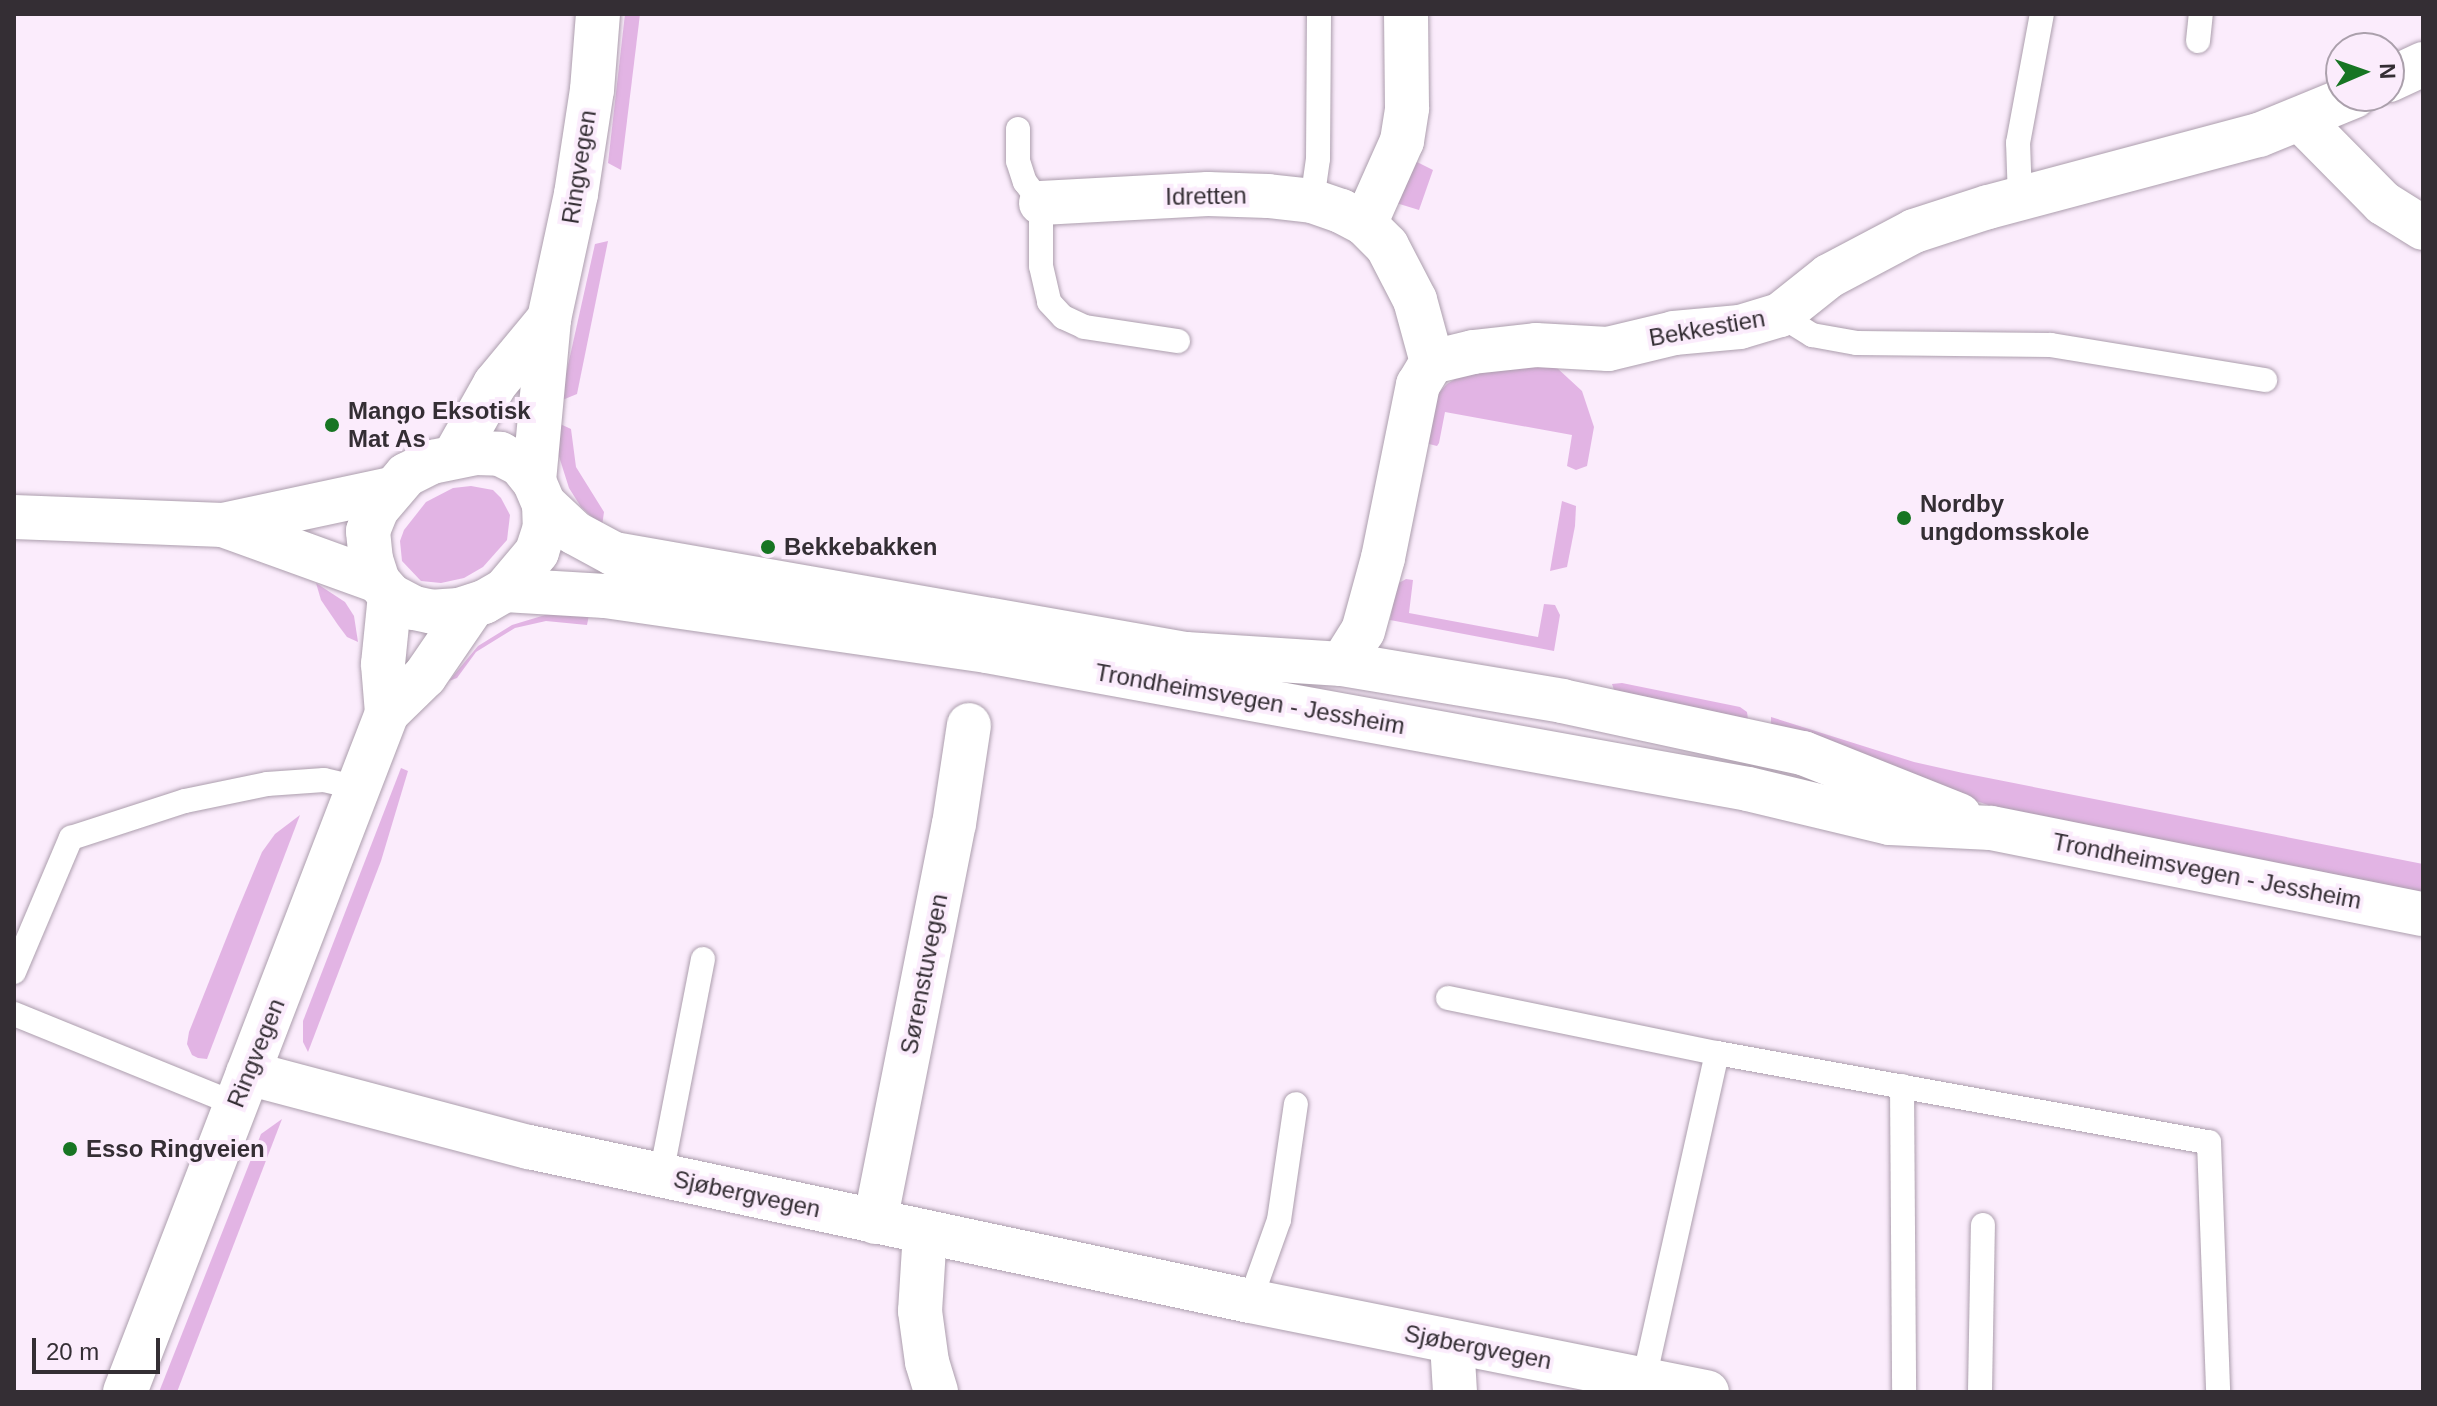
<!DOCTYPE html>
<html>
<head>
<meta charset="utf-8">
<style>
	body { margin:0 }
	#map { position:relative; width:2437px; height:1406px; overflow:hidden; background:#fbecfc; font-family:Helvetica,sans-serif }
	div>[style] { position:absolute }
	.green>* { inset:0; background:#e2b4e4 }
	.roads { filter:drop-shadow(0 0 2px #ac9ead) drop-shadow(0 0 2px #ac9ead) }
	.service>* { height:24px; margin:-12px; padding:0 12px; transform-origin:12px; border-radius:12px; background:#fff }
	.minor>* { height:44px; margin:-22px; padding:0 22px; transform-origin:22px; border-radius:22px; background:#fff }
	.secondary>* { height:44px; margin:-22px; padding:0 22px; transform-origin:22px; border-radius:22px; background:#fff }
	.dots>* { width:22px; height:22px; translate:-50% -50%; box-sizing:border-box; border:4px solid #fbecfc; border-radius:50% }
	span { translate:-50% -50%; white-space:nowrap; text-align:center; line-height:1.15; -webkit-text-stroke:8px #fbecfc; paint-order:stroke }
	.street-label { font-size:24px; color:#342e34 }
	.poi-label { font-size:24px; color:#342e34; font-weight:700 }
	.left { translate:0 -50%; text-align:left }
	.frame { position:absolute; inset:0; border:16px solid #342e34; pointer-events:none }
	.north { position:absolute; left:2325px; top:32px; width:80px; height:80px; box-sizing:border-box; background:#fbecfc; border:2px solid #aba0ac; border-radius:50%; rotate:88deg; font-size:22px; font-weight:700; line-height:32px; text-align:center; color:#342e34 }
	.north::after { content:''; display:block; margin:auto; width:28px; height:36px; background:#177523; clip-path:polygon(50% 0,100% 100%,50% 72%,0 100%) }
	.scale { position:absolute; left:32px; top:1338px; width:128px; height:36px; box-sizing:border-box; border:4px solid #342e34; border-top:0; padding-left:10px; font-size:24px; line-height:28px; white-space:nowrap; color:#342e34; -webkit-text-stroke:6px #fbecfc; paint-order:stroke }
</style>
</head>
<body>
<div id="map">
	<div class="green">
		<div style="clip-path:polygon(625px 14px,640px 14px,621px 170px,608px 163px)"></div>
		<div style="clip-path:polygon(1411px 159px,1433px 170px,1419px 210px,1393px 202px)"></div>
		<div style="clip-path:polygon(608px 241px,577px 394px,560px 401px,595px 244px)"></div>
		<div style="clip-path:polygon(1521px 365px,1556px 367px,1582px 391px,1594px 427px,1587px 466px,1576px 470px,1567px 466px,1572px 435px,1445px 412px,1439px 443px,1437px 446px,1425px 443px,1436px 396px,1447px 384px,1460px 376px)"></div>
		<div style="clip-path:polygon(556px 422px,571px 429px,576px 467px,604px 512px,602px 526px,581px 507px,569px 488px,556px 447px)"></div>
		<div style="clip-path:polygon(471px 486px,493px 490px,501px 498px,510px 515px,507px 540px,483px 567px,464px 578px,441px 583px,421px 581px,402px 561px,400px 541px,404px 530px,426px 502px,453px 488px)"></div>
		<div style="clip-path:polygon(1562px 501px,1576px 506px,1575px 526px,1567px 567px,1550px 571px)"></div>
		<div style="clip-path:polygon(1406px 579px,1413px 580px,1409px 613px,1538px 637px,1544px 604px,1555px 605px,1560px 615px,1554px 651px,1390px 620px,1397px 584px)"></div>
		<div style="clip-path:polygon(316px 583px,345px 602px,354px 616px,358px 642px,347px 637px,338px 625px,321px 600px)"></div>
		<div style="clip-path:polygon(590px 610px,587px 625px,546px 621px,515px 628px,476px 652px,457px 678px,449px 681px,478px 646px,512px 625px,555px 612px)"></div>
		<div style="clip-path:polygon(1622px 683px,1740px 707px,1747px 712px,1748px 719px,1614px 690px,1612px 684px)"></div>
		<div style="clip-path:polygon(1771px 717px,1914px 762px,1963px 773px,2423px 864px,2423px 892px,1991px 806px,1771px 732px)"></div>
		<div style="clip-path:polygon(401px 768px,408px 771px,381px 861px,308px 1052px,303px 1042px,303px 1021px)"></div>
		<div style="clip-path:polygon(300px 815px,207px 1059px,198px 1058px,192px 1055px,187px 1044px,189px 1032px,236px 914px,262px 852px,275px 834px)"></div>
		<div style="clip-path:polygon(282px 1119px,177px 1392px,159px 1392px,261px 1134px)"></div>
	</div>
	<div class="roads">
		<div class="service">
			<div style="left:2198px;top:41px;width:27px;rotate:-84deg"></div>
			<div style="left:1018px;top:129px;width:32px;rotate:90deg"></div>
			<div style="left:1018px;top:161px;width:22px;rotate:72deg"></div>
			<div style="left:1025px;top:182px;width:26px;rotate:53deg"></div>
			<div style="left:1041px;top:203px;width:63px;rotate:90deg"></div>
			<div style="left:1041px;top:266px;width:37px;rotate:77deg"></div>
			<div style="left:1049px;top:302px;width:21px;rotate:47deg"></div>
			<div style="left:1063px;top:317px;width:23px;rotate:25deg"></div>
			<div style="left:1084px;top:327px;width:95px;rotate:8.5deg"></div>
			<div style="left:2020px;top:199px;width:56px;rotate:-92deg"></div>
			<div style="left:2018px;top:143px;width:131px;rotate:-79.5deg"></div>
			<div style="left:1312px;top:201px;width:42px;rotate:-81.9deg"></div>
			<div style="left:1318px;top:159px;width:145px;rotate:-89.6deg"></div>
			<div style="left:1780px;top:315px;width:38px;rotate:32deg"></div>
			<div style="left:1812px;top:335px;width:46px;rotate:10.1deg"></div>
			<div style="left:1857px;top:343px;width:194px;rotate:0.6deg"></div>
			<div style="left:2051px;top:345px;width:217px;rotate:9.3deg"></div>
			<div style="left:14px;top:972px;width:146px;rotate:-67deg"></div>
			<div style="left:71px;top:838px;width:120px;rotate:-18deg"></div>
			<div style="left:185px;top:801px;width:84px;rotate:-11.7deg"></div>
			<div style="left:267px;top:784px;width:57px;rotate:-4deg"></div>
			<div style="left:324px;top:780px;width:37px;rotate:13deg"></div>
			<div style="left:1448px;top:998px;width:275px;rotate:11.6deg"></div>
			<div style="left:1717px;top:1053px;width:335px;rotate:102.6deg"></div>
			<div style="left:14px;top:1014px;width:240px;rotate:22.1deg"></div>
			<div style="left:1717px;top:1053px;width:500px;rotate:10.3deg"></div>
			<div style="left:2209px;top:1142px;width:250px;rotate:87.9deg"></div>
			<div style="left:1902px;top:1086px;width:306px;rotate:89.6deg"></div>
			<div style="left:661px;top:1175px;width:220px;rotate:-79deg"></div>
			<div style="left:1250px;top:1301px;width:86px;rotate:-70.3deg"></div>
			<div style="left:1279px;top:1220px;width:117px;rotate:-81.7deg"></div>
			<div style="left:1980px;top:1392px;width:167px;rotate:-89deg"></div>
		</div>
		<div class="minor">
			<div style="left:2389px;top:80px;width:38px;rotate:-25deg"></div>
			<div style="left:2301px;top:120px;width:117px;rotate:45.3deg"></div>
			<div style="left:2383px;top:203px;width:47px;rotate:32deg"></div>
			<div style="left:1041px;top:203px;width:167px;rotate:-3.1deg"></div>
			<div style="left:1208px;top:194px;width:60px;rotate:1.9deg"></div>
			<div style="left:1268px;top:196px;width:44px;rotate:6.5deg"></div>
			<div style="left:1312px;top:201px;width:31px;rotate:19deg"></div>
			<div style="left:1341px;top:211px;width:27px;rotate:28deg"></div>
			<div style="left:1365px;top:224px;width:31px;rotate:45deg"></div>
			<div style="left:1387px;top:246px;width:61px;rotate:62.6deg"></div>
			<div style="left:1415px;top:300px;width:64px;rotate:74.7deg"></div>
			<div style="left:1365px;top:224px;width:91px;rotate:-66deg"></div>
			<div style="left:1402px;top:141px;width:33px;rotate:-81deg"></div>
			<div style="left:1407px;top:108px;width:94px;rotate:-90.6deg"></div>
			<div style="left:1342px;top:664px;width:39px;rotate:-58deg"></div>
			<div style="left:1363px;top:631px;width:76px;rotate:-74.7deg"></div>
			<div style="left:1383px;top:558px;width:177px;rotate:-78.6deg"></div>
			<div style="left:1418px;top:385px;width:27px;rotate:-59deg"></div>
			<div style="left:1432px;top:362px;width:42px;rotate:-13.7deg"></div>
			<div style="left:1473px;top:352px;width:63px;rotate:-6.3deg"></div>
			<div style="left:1536px;top:345px;width:72px;rotate:3.2deg"></div>
			<div style="left:1608px;top:349px;width:68px;rotate:-13.6deg"></div>
			<div style="left:1674px;top:333px;width:66px;rotate:-5.2deg"></div>
			<div style="left:1740px;top:327px;width:42px;rotate:-16.7deg"></div>
			<div style="left:1780px;top:315px;width:63px;rotate:-38.5deg"></div>
			<div style="left:1829px;top:276px;width:96px;rotate:-27.9deg"></div>
			<div style="left:1914px;top:231px;width:78px;rotate:-18deg"></div>
			<div style="left:1988px;top:207px;width:280px;rotate:-14.9deg"></div>
			<div style="left:2259px;top:135px;width:103px;rotate:-22.3deg"></div>
			<div style="left:248px;top:1073px;width:291px;rotate:14.8deg"></div>
			<div style="left:529px;top:1147px;width:737px;rotate:12.06deg"></div>
			<div style="left:1250px;top:1301px;width:466px;rotate:11.3deg"></div>
			<div style="left:875px;top:1222px;width:406px;rotate:-78.8deg"></div>
			<div style="left:954px;top:824px;width:100px;rotate:-81.4deg"></div>
			<div style="left:925px;top:1232px;width:79px;rotate:93.6deg"></div>
			<div style="left:920px;top:1311px;width:51px;rotate:82.2deg"></div>
			<div style="left:927px;top:1362px;width:31px;rotate:73deg"></div>
			<div style="left:1452px;top:1343px;width:49px;rotate:86.5deg"></div>
		</div>
		<div class="secondary">
			<div style="left:476px;top:453px;width:24px;rotate:2deg"></div>
			<div style="left:500px;top:454px;width:22px;rotate:27deg"></div>
			<div style="left:520px;top:464px;width:22px;rotate:51deg"></div>
			<div style="left:534px;top:481px;width:25px;rotate:67deg"></div>
			<div style="left:544px;top:504px;width:23px;rotate:88deg"></div>
			<div style="left:545px;top:527px;width:26px;rotate:108deg"></div>
			<div style="left:537px;top:552px;width:50px;rotate:130.1deg"></div>
			<div style="left:505px;top:590px;width:24px;rotate:150deg"></div>
			<div style="left:484px;top:602px;width:26px;rotate:162deg"></div>
			<div style="left:459px;top:610px;width:26px;rotate:176deg"></div>
			<div style="left:433px;top:612px;width:19px;rotate:-168deg"></div>
			<div style="left:414px;top:608px;width:27px;rotate:-152deg"></div>
			<div style="left:390px;top:595px;width:18px;rotate:-131deg"></div>
			<div style="left:378px;top:581px;width:22px;rotate:-108deg"></div>
			<div style="left:371px;top:560px;width:29px;rotate:-96deg"></div>
			<div style="left:368px;top:531px;width:24px;rotate:-68deg"></div>
			<div style="left:377px;top:509px;width:45px;rotate:-49.5deg"></div>
			<div style="left:406px;top:475px;width:29px;rotate:-27deg"></div>
			<div style="left:432px;top:462px;width:45px;rotate:-11.6deg"></div>
			<div style="left:455px;top:455px;width:81px;rotate:-60.6deg"></div>
			<div style="left:495px;top:384px;width:85px;rotate:-50.3deg"></div>
			<div style="left:534px;top:481px;width:163px;rotate:-84.7deg"></div>
			<div style="left:549px;top:319px;width:128px;rotate:-77.8deg"></div>
			<div style="left:576px;top:194px;width:105px;rotate:-81.3deg"></div>
			<div style="left:592px;top:90px;width:76px;rotate:-85.5deg"></div>
			<div style="left:544px;top:504px;width:42px;rotate:43.1deg"></div>
			<div style="left:575px;top:533px;width:44px;rotate:28.3deg"></div>
			<div style="left:614px;top:554px;width:581px;rotate:9.92deg"></div>
			<div style="left:1186px;top:654px;width:156px;rotate:3.7deg"></div>
			<div style="left:1342px;top:664px;width:223px;rotate:9.5deg"></div>
			<div style="left:1562px;top:701px;width:247px;rotate:12.2deg"></div>
			<div style="left:1803px;top:753px;width:168px;rotate:21.7deg"></div>
			<div style="left:14px;top:517px;width:209px;rotate:2.2deg"></div>
			<div style="left:223px;top:525px;width:172px;rotate:-12.1deg"></div>
			<div style="left:223px;top:525px;width:165px;rotate:19.9deg"></div>
			<div style="left:505px;top:590px;width:100px;rotate:3.4deg"></div>
			<div style="left:605px;top:596px;width:386px;rotate:8.2deg"></div>
			<div style="left:987px;top:651px;width:773px;rotate:10.28deg"></div>
			<div style="left:1748px;top:789px;width:146px;rotate:13.5deg"></div>
			<div style="left:1890px;top:823px;width:101px;rotate:2.8deg"></div>
			<div style="left:1991px;top:828px;width:440px;rotate:11.3deg"></div>
			<div style="left:387px;top:713px;width:53px;rotate:-44.2deg"></div>
			<div style="left:425px;top:676px;width:85px;rotate:-55.6deg"></div>
			<div style="left:125px;top:1392px;width:728px;rotate:-68.9deg"></div>
			<div style="left:387px;top:713px;width:49px;rotate:-94.7deg"></div>
			<div style="left:383px;top:664px;width:69px;rotate:-84.2deg"></div>
		</div>
	</div>
	<div class="dots">
		<div style="left:332px;top:425px;background:#177523"></div>
		<div style="left:1904px;top:518px;background:#177523"></div>
		<div style="left:768px;top:547px;background:#177523"></div>
		<div style="left:70px;top:1149px;background:#177523"></div>
	</div>
	<div class="street-label">
		<span style="left:579px;top:167px;rotate:-81deg">Ringvegen</span>
		<span style="left:1206px;top:196px;rotate:-1deg">Idretten</span>
		<span style="left:1707px;top:328px;rotate:-10deg">Bekkestien</span>
		<span style="left:1250px;top:699px;rotate:10deg">Trondheimsvegen - Jessheim</span>
		<span style="left:2207px;top:871px;rotate:11deg">Trondheimsvegen - Jessheim</span>
		<span style="left:924px;top:974px;rotate:-79deg">Sørenstuvegen</span>
		<span style="left:256px;top:1053px;rotate:-68deg">Ringvegen</span>
		<span style="left:747px;top:1194px;rotate:12deg">Sjøbergvegen</span>
		<span style="left:1478px;top:1347px;rotate:11deg">Sjøbergvegen</span>
	</div>
	<div class="poi-label">
		<span class="left" style="left:348px;top:425px">Mango Eksotisk<br>Mat As</span>
		<span class="left" style="left:1920px;top:518px">Nordby<br>ungdomsskole</span>
		<span class="left" style="left:784px;top:547px">Bekkebakken</span>
		<span class="left" style="left:86px;top:1149px">Esso Ringveien</span>
	</div>
	<div class="frame"></div>
	<div class="north">N</div>
	<div class="scale">20 m</div>
</div>
</body>
</html>
